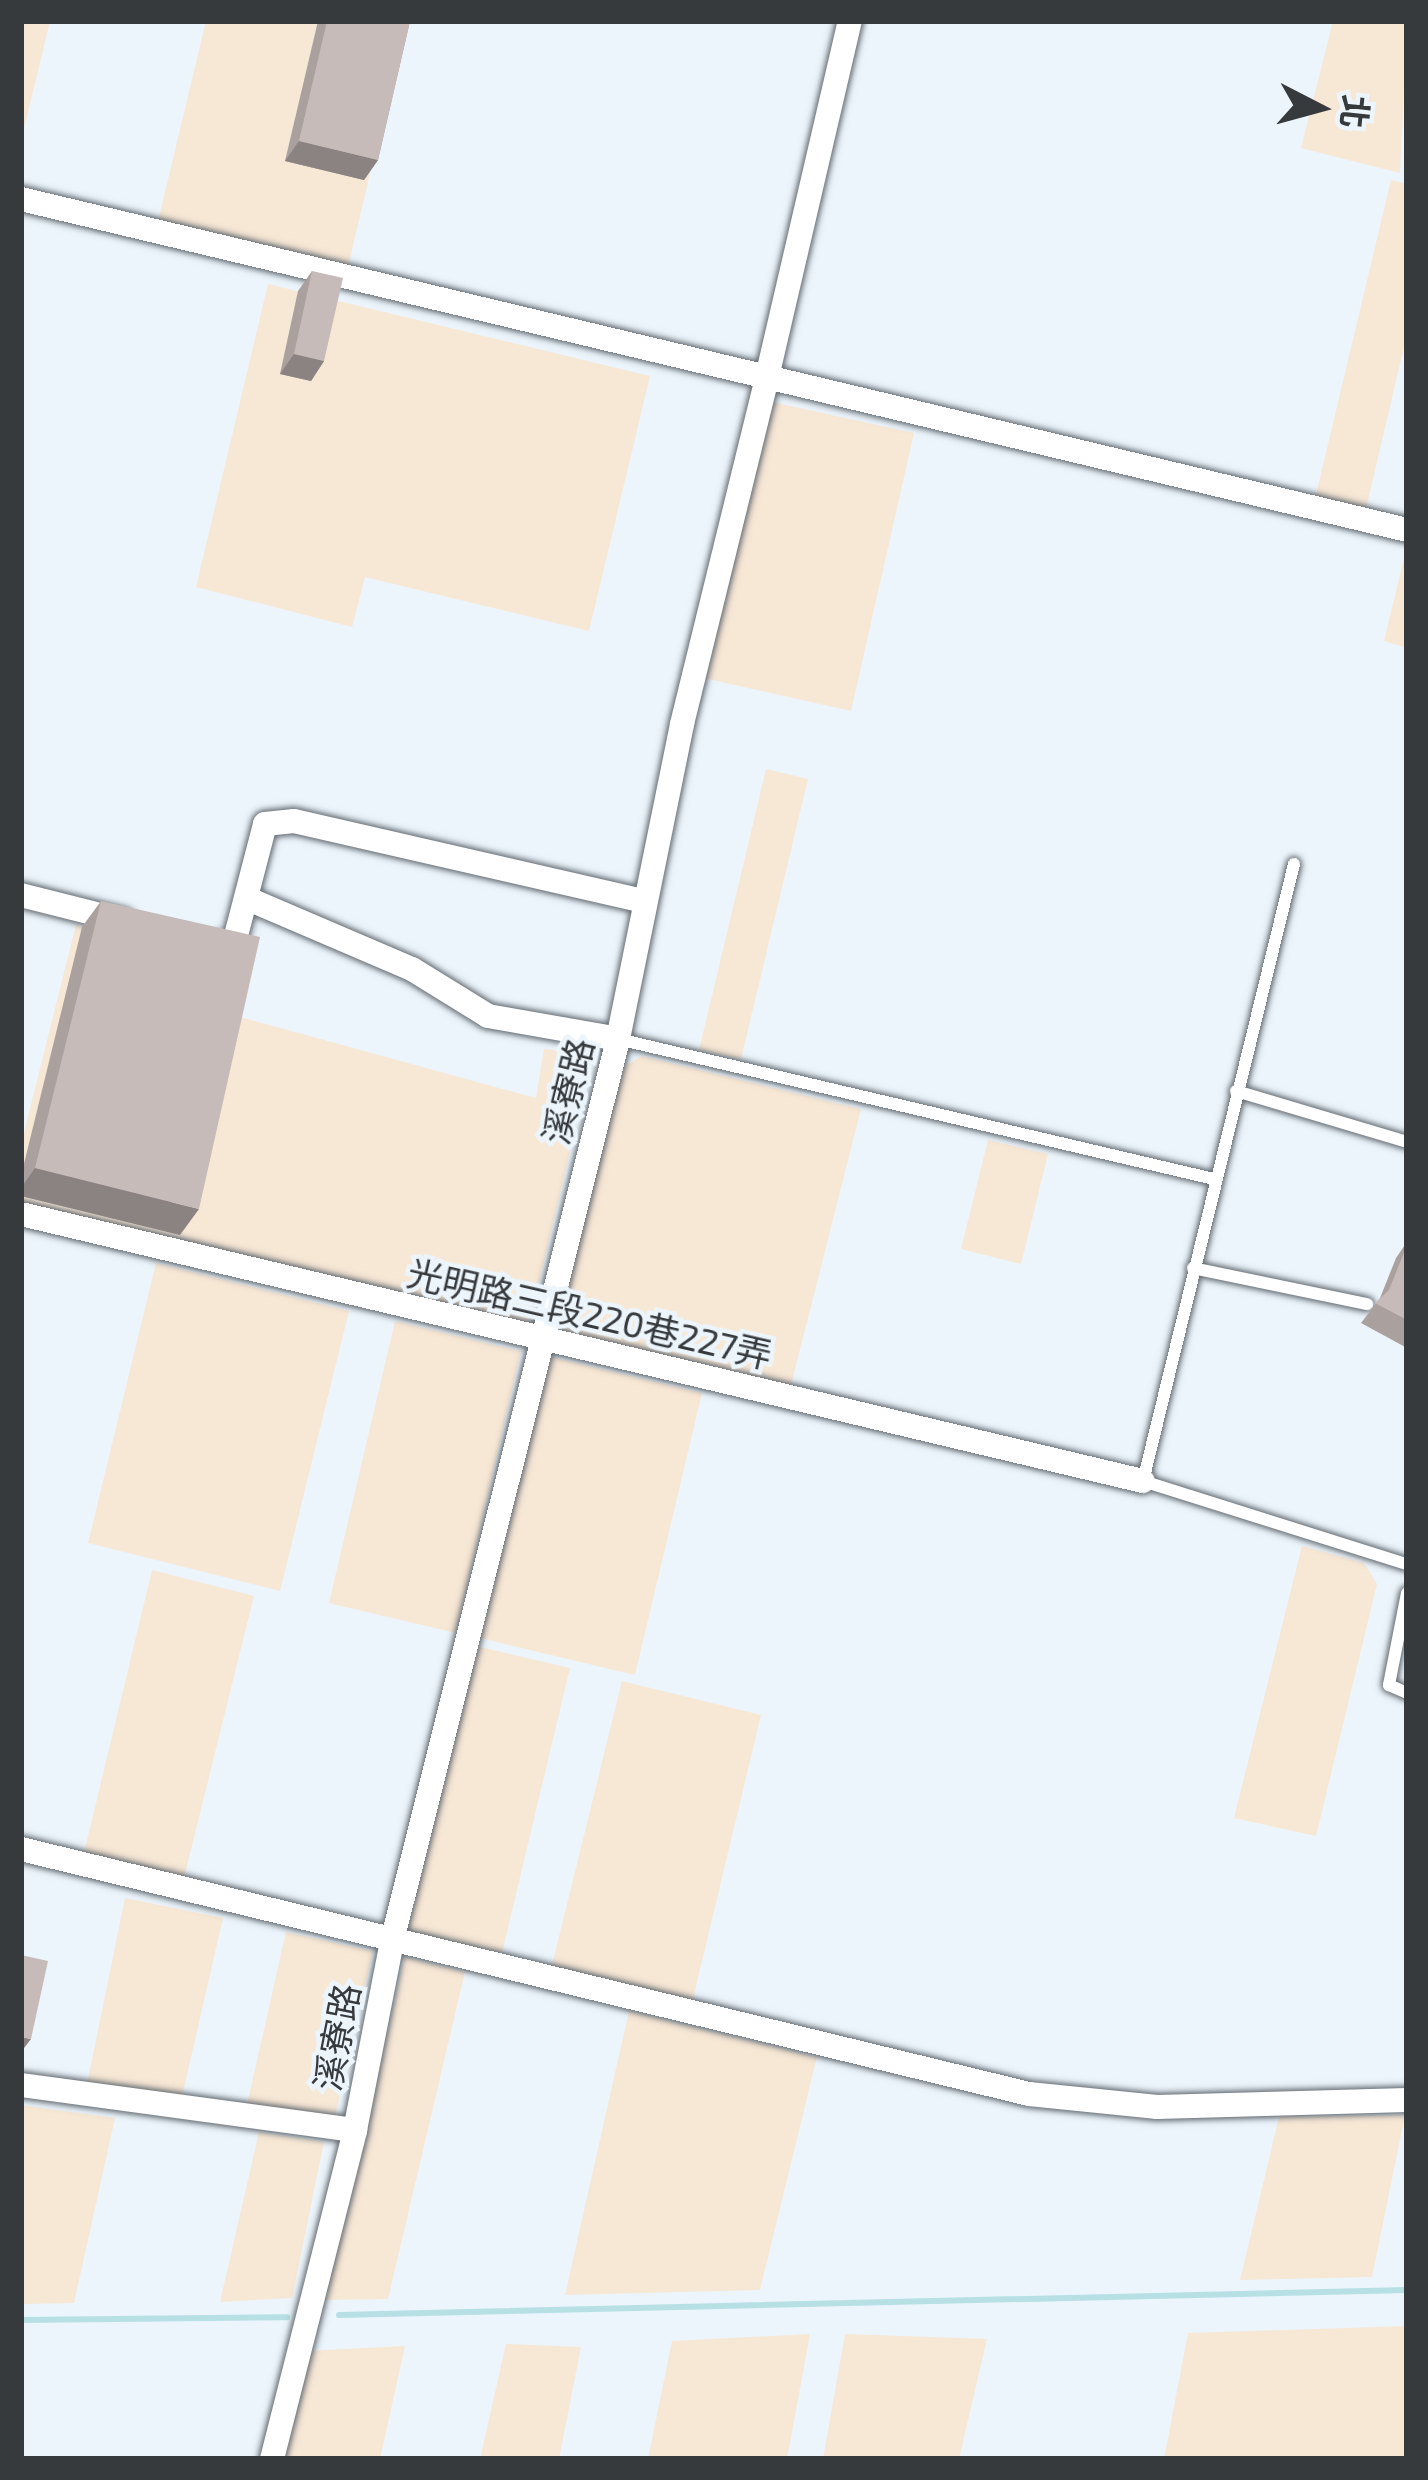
<!DOCTYPE html>
<html>
<head>
<meta charset="utf-8">
<style>
	body { margin:0 }
	#map { position:relative; width:1428px; height:2480px; overflow:hidden; background:#ecf5fc; font-family:"Exo 2","Noto Sans TC",sans-serif }
	div>[style] { position:absolute }
	.industrial>* { inset:0; background:#f7e7d5 }
	.stream>* { height:6px; margin:-3px; padding:0 3px; transform-origin:3px; border-radius:3px; background:#b7e0e5 }
	.roads { filter:drop-shadow(0 0 3px #636a71) drop-shadow(0 0 3px #636a71) }
	.lane>* { height:12px; margin:-6px; padding:0 6px; transform-origin:6px; border-radius:6px; background:#fff }
	.street>* { height:24px; margin:-12px; padding:0 12px; transform-origin:12px; border-radius:12px; background:#fff }
	.wall>* { inset:0; background:#aaa19e }
	.shaded-wall>* { inset:0; background:#8b8381 }
	.building>* { inset:0; background:#c6bbb8 }
	span { translate:-50% -50%; white-space:nowrap; text-align:center; line-height:1.15; -webkit-text-stroke:9px #ecf5fc; paint-order:stroke }
	.street-label { font-size:36px; color:#373a3d }
	.frame { position:absolute; inset:0; border:24px solid #373a3d; pointer-events:none }
	.north { position:absolute; left:1260px; top:48px; width:120px; height:120px; -webkit-text-stroke:9px #ecf5fc; paint-order:stroke; rotate:96deg; font-size:33px; font-weight:700; line-height:48px; text-align:center; color:#373a3d }
	.north::after { content:''; display:block; margin:auto; width:42px; height:54px; background:#373a3d; clip-path:polygon(50% 0,100% 100%,50% 72%,0 100%) }
</style>
</head>
<body>
<div id="map">
	<div class="industrial">
		<div style="clip-path:polygon(21px 21px,50px 21px,21px 141px)"></div>
		<div style="clip-path:polygon(206px 21px,406px 21px,348px 267px,158px 221px)"></div>
		<div style="clip-path:polygon(1333px 21px,1407px 21px,1400px 173px,1301px 148px)"></div>
		<div style="clip-path:polygon(1391px 180px,1407px 184px,1407px 334px,1365px 513px,1314px 503px)"></div>
		<div style="clip-path:polygon(268px 284px,650px 376px,589px 631px,365px 577px,352px 627px,196px 587px)"></div>
		<div style="clip-path:polygon(772px 402px,914px 433px,851px 711px,699px 677px)"></div>
		<div style="clip-path:polygon(1405px 554px,1407px 554px,1407px 648px,1384px 641px)"></div>
		<div style="clip-path:polygon(766px 769px,808px 779px,741px 1059px,699px 1050px)"></div>
		<div style="clip-path:polygon(76px 925px,254px 960px,240px 1017px,536px 1098px,544px 1049px,593px 1054px,529px 1325px,21px 1202px,21px 1145px)"></div>
		<div style="clip-path:polygon(642px 1056px,861px 1109px,790px 1389px,564px 1334px,550px 1308px,612px 1074px)"></div>
		<div style="clip-path:polygon(988px 1140px,1048px 1154px,1021px 1264px,961px 1249px)"></div>
		<div style="clip-path:polygon(156px 1263px,349px 1311px,280px 1591px,88px 1543px)"></div>
		<div style="clip-path:polygon(395px 1321px,521px 1351px,456px 1633px,329px 1603px)"></div>
		<div style="clip-path:polygon(543px 1355px,702px 1393px,635px 1675px,476px 1637px)"></div>
		<div style="clip-path:polygon(1302px 1546px,1364px 1563px,1377px 1584px,1316px 1836px,1234px 1818px)"></div>
		<div style="clip-path:polygon(152px 1570px,254px 1596px,183px 1882px,84px 1853px)"></div>
		<div style="clip-path:polygon(476px 1646px,570px 1668px,501px 1957px,407px 1934px)"></div>
		<div style="clip-path:polygon(622px 1681px,761px 1715px,692px 2003px,551px 1969px)"></div>
		<div style="clip-path:polygon(125px 1898px,223px 1918px,181px 2101px,86px 2089px)"></div>
		<div style="clip-path:polygon(286px 1932px,373px 1951px,334px 2121px,246px 2109px)"></div>
		<div style="clip-path:polygon(405px 1957px,465px 1972px,388px 2299px,324px 2300px)"></div>
		<div style="clip-path:polygon(629px 2011px,817px 2057px,760px 2290px,565px 2295px)"></div>
		<div style="clip-path:polygon(21px 2105px,115px 2118px,74px 2303px,21px 2304px)"></div>
		<div style="clip-path:polygon(1405px 2115px,1372px 2277px,1240px 2280px,1279px 2117px)"></div>
		<div style="clip-path:polygon(259px 2132px,324px 2142px,292px 2298px,220px 2302px)"></div>
		<div style="clip-path:polygon(1407px 2326px,1407px 2459px,1164px 2459px,1188px 2333px)"></div>
		<div style="clip-path:polygon(810px 2334px,787px 2459px,648px 2459px,672px 2341px)"></div>
		<div style="clip-path:polygon(845px 2334px,987px 2339px,959px 2459px,823px 2459px)"></div>
		<div style="clip-path:polygon(506px 2344px,581px 2347px,559px 2459px,480px 2459px)"></div>
		<div style="clip-path:polygon(405px 2346px,380px 2459px,279px 2459px,304px 2351px)"></div>
	</div>
	<div class="stream">
		<div style="left:339px;top:2315px;width:1068px;rotate:-1.34deg"></div>
		<div style="left:21px;top:2320px;width:266px;rotate:-0.6deg"></div>
	</div>
	<div class="roads">
		<div class="lane">
			<div style="left:1294px;top:864px;width:635px;rotate:103.75deg"></div>
			<div style="left:1143px;top:1481px;width:277px;rotate:17.5deg"></div>
			<div style="left:618px;top:1039px;width:612px;rotate:13.22deg"></div>
			<div style="left:1236px;top:1091px;width:178px;rotate:16.6deg"></div>
			<div style="left:1193px;top:1268px;width:178px;rotate:11.7deg"></div>
			<div style="left:1407px;top:1593px;width:94px;rotate:101.1deg"></div>
			<div style="left:1389px;top:1685px;width:20px;rotate:24deg"></div>
		</div>
		<div class="street">
			<div style="left:21px;top:199px;width:767px;rotate:13.42deg"></div>
			<div style="left:767px;top:377px;width:366px;rotate:-76.9deg"></div>
			<div style="left:21px;top:895px;width:106px;rotate:14.2deg"></div>
			<div style="left:246px;top:898px;width:181px;rotate:23.2deg"></div>
			<div style="left:412px;top:969px;width:89px;rotate:31.7deg"></div>
			<div style="left:488px;top:1016px;width:132px;rotate:10deg"></div>
			<div style="left:221px;top:944px;width:12px;rotate:14deg"></div>
			<div style="left:233px;top:947px;width:127px;rotate:-75.4deg"></div>
			<div style="left:265px;top:824px;width:29px;rotate:-6deg"></div>
			<div style="left:294px;top:821px;width:359px;rotate:12.9deg"></div>
			<div style="left:21px;top:1214px;width:1153px;rotate:13.39deg"></div>
			<div style="left:21px;top:1849px;width:1037px;rotate:13.66deg"></div>
			<div style="left:1029px;top:2094px;width:129px;rotate:5.8deg"></div>
			<div style="left:1157px;top:2107px;width:250px;rotate:-1.6deg"></div>
			<div style="left:21px;top:2085px;width:337px;rotate:7.7deg"></div>
			<div style="left:272px;top:2459px;width:339px;rotate:-75.8deg"></div>
			<div style="left:355px;top:2130px;width:197px;rotate:-78.9deg"></div>
			<div style="left:393px;top:1937px;width:926px;rotate:-75.93deg"></div>
			<div style="left:618px;top:1039px;width:321px;rotate:-78.5deg"></div>
			<div style="left:682px;top:724px;width:357px;rotate:-76.2deg"></div>
			<div style="left:767px;top:377px;width:658px;rotate:13.44deg"></div>
		</div>
	</div>
	<div class="wall">
		<div style="clip-path:polygon(318px 21px,410px 21px,378px 160px,364px 180px,285px 161px)"></div>
		<div style="clip-path:polygon(312px 271px,324px 361px,311px 381px,280px 374px,298px 291px)"></div>
		<div style="clip-path:polygon(101px 901px,180px 1235px,21px 1196px,21px 1176px,82px 927px)"></div>
		<div style="clip-path:polygon(1407px 1242px,1407px 1348px,1361px 1323px,1380px 1298px,1396px 1258px)"></div>
	</div>
	<div class="shaded-wall">
		<div style="clip-path:polygon(299px 141px,378px 160px,364px 180px,285px 161px)"></div>
		<div style="clip-path:polygon(294px 354px,324px 361px,311px 381px,280px 374px)"></div>
		<div style="clip-path:polygon(35px 1168px,199px 1209px,180px 1235px,21px 1196px,21px 1188px)"></div>
		<div style="clip-path:polygon(21px 2037px,31px 2039px,21px 2052px)"></div>
	</div>
	<div class="building">
		<div style="clip-path:polygon(327px 21px,410px 21px,378px 160px,299px 141px)"></div>
		<div style="clip-path:polygon(312px 271px,343px 278px,324px 361px,294px 354px)"></div>
		<div style="clip-path:polygon(101px 901px,260px 937px,199px 1209px,35px 1168px)"></div>
		<div style="clip-path:polygon(1407px 1245px,1407px 1320px,1375px 1303px,1389px 1290px)"></div>
		<div style="clip-path:polygon(21px 1955px,48px 1961px,31px 2039px,21px 2037px)"></div>
	</div>
	<div class="street-label">
		<span style="left:567px;top:1091px;rotate:-76deg">溪寮路</span>
		<span style="left:590px;top:1313px;rotate:13deg">光明路三段220巷227弄</span>
		<span style="left:336px;top:2037px;rotate:-79deg">溪寮路</span>
	</div>
	<div class="frame"></div>
	<div class="north">北</div>
</div>
</body>
</html>
